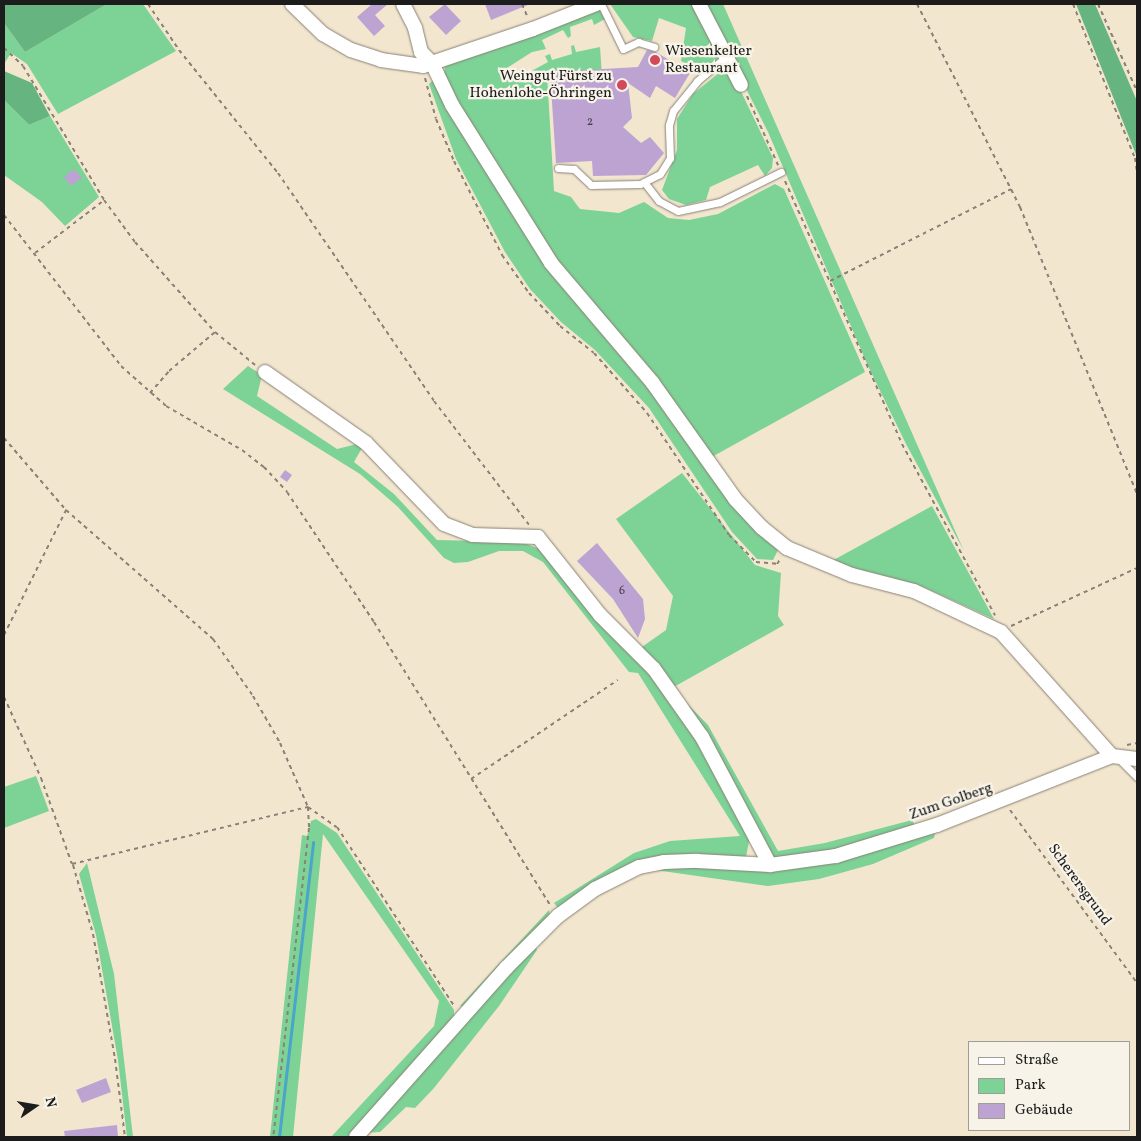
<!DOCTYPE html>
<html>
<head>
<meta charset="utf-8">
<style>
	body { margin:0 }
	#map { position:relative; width:1141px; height:1141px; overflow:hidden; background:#f3e6cf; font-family:Vollkorn,serif }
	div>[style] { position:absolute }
	.green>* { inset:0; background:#7dd296 }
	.forest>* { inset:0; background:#66b47f }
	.stream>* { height:3px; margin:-1.5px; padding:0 1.5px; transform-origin:1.5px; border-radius:1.5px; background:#4aa5c8 }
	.building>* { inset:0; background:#bca3d2 }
	.path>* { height:2px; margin-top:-1px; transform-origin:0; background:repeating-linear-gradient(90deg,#888176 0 4px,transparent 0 8px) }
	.roads { filter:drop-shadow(0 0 1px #888176) drop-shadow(0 0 1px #888176) }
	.service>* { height:7px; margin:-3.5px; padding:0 3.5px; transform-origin:3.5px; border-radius:3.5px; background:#fff }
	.minor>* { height:14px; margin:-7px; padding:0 7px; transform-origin:7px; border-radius:7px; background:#fff }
	.dots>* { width:14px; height:14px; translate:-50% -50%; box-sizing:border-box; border:2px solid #f7f3e8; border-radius:50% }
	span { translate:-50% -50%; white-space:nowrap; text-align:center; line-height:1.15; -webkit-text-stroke:4.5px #f7f3e8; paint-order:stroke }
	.number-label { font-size:12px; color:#443e4a }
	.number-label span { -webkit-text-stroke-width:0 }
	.poi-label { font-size:15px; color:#1c1c1c }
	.left { translate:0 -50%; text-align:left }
	.right { translate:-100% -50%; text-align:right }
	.street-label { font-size:15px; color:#1c1c1c }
	.frame { position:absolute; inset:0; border:5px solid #1c1c1c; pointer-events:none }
	.legend { position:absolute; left:968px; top:1041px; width:162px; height:90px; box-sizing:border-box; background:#f7f3e8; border:1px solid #9f9d96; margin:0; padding:6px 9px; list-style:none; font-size:15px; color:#1c1c1c }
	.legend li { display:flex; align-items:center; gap:10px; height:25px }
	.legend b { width:25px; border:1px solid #9f9d96 }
	.north { position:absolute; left:10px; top:1081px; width:50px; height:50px; -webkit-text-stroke:4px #f7f3e8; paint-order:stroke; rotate:77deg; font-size:14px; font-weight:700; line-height:20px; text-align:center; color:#1c1c1c }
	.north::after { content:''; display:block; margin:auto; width:18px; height:22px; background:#1c1c1c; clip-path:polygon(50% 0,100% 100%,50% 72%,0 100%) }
</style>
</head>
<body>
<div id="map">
	<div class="green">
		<div style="clip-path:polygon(107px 4px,143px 4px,176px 51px,58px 114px,27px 64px,11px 53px,4px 64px,4px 23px,25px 52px)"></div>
		<div style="clip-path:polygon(610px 4px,694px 4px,720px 48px,717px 60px,702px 71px,681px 61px,686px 28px,659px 18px,652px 41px,633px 37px)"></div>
		<div style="clip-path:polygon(703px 4px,723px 4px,964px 551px,906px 444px,868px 366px,768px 132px)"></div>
		<div style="clip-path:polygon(599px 9px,605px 19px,594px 25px,592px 19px,570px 27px,571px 36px,568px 38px,563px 30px,542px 40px,546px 49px,532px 52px,502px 71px,504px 77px,515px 80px,548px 62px,545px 56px,550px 54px,552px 60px,572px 54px,571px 46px,574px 45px,576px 52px,600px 47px,602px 76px,597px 70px,547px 75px,554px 191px,571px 197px,580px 209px,619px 213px,644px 202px,668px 218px,689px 220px,718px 214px,775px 184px,784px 189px,865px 372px,710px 458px,549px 249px,457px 102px,444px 75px,445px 65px)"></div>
		<div style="clip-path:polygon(720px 72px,731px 73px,735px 79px,773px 158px,772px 168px,765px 176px,758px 165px,710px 187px,706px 200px,686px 205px,669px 199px,662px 190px,677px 150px,677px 119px,693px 94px)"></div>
		<div style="clip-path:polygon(434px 79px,547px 267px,647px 385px,750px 526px,779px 548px,773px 560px,757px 559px,732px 532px,649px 408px,595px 350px,561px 322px,530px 289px,505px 252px,456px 159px,429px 84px)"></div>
		<div style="clip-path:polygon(4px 100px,29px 125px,50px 116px,99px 197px,65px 226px,42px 202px,4px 175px)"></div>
		<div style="clip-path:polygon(248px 366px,262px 375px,257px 396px,337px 449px,357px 444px,362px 448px,354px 462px,394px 494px,437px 540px,521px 542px,540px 549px,652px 673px,698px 738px,750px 836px,746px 857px,664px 857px,558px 908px,554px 903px,634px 853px,670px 841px,740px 836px,638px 673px,629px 672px,543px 562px,523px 551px,499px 551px,468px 562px,454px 563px,444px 558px,398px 507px,360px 474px,223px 389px)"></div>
		<div style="clip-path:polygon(682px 473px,755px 565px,781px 573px,778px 616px,784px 625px,672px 688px,708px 725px,778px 851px,825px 843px,912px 820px,916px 827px,828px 851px,778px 860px,768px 855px,639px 649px,666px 630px,673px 596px,616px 519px)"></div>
		<div style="clip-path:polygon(932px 506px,994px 619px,919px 585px,830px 562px)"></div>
		<div style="clip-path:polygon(36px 776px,49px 811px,4px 828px,4px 787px)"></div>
		<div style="clip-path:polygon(316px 819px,337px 833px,454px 1010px,454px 1022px,350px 1137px,331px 1137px,434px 1026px,439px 1001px,323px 834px,293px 1137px,270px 1137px,302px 835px,307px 836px,311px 821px)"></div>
		<div style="clip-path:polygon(936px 829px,934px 838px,873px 864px,819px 879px,768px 886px,648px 869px,665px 864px,773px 868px)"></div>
		<div style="clip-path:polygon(87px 863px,114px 974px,133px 1137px,127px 1137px,118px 1060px,96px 935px,79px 874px)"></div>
		<div style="clip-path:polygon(549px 910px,550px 919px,469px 1007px,460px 1006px)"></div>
		<div style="clip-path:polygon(534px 940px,537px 950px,499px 1006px,434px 1088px,415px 1108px,406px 1107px,380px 1132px,361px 1133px)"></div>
	</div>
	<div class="forest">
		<div style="clip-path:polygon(4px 4px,107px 4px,25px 52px,4px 23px)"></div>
		<div style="clip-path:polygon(1076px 4px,1095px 4px,1137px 101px,1137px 157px)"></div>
		<div style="clip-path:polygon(4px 71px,32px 83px,50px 116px,29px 125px,4px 100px)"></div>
	</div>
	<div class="stream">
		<div style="left:279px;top:1137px;width:297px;rotate:-83.4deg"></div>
	</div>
	<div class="building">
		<div style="clip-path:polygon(372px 4px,388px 4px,375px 15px,385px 26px,374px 36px,357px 17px)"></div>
		<div style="clip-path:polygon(445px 4px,461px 21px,446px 35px,429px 17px)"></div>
		<div style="clip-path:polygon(485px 4px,530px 4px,491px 20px)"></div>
		<div style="clip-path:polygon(647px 50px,656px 52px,690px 73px,675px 98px,656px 86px,650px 98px,628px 83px,632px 118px,623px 127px,641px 143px,650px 137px,664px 153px,646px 175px,593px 176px,592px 161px,556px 163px,550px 72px,638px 67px)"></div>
		<div style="clip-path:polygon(74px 169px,82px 178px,71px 186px,64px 177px)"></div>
		<div style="clip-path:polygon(285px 470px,292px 475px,287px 482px,280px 477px)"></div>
		<div style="clip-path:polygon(597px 543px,643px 599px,645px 619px,638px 638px,613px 599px,577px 561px)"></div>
		<div style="clip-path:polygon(106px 1078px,111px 1092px,82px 1103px,76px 1090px)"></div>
		<div style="clip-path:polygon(117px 1125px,118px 1137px,65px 1137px,64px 1131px)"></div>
	</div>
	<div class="path">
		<div style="left:148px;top:4px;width:55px;rotate:56deg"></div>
		<div style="left:179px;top:50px;width:158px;rotate:51.2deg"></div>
		<div style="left:278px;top:173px;width:276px;rotate:55.6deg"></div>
		<div style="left:434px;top:401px;width:156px;rotate:52.5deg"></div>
		<div style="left:522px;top:4px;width:15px;rotate:67deg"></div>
		<div style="left:917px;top:4px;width:228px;rotate:63.1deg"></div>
		<div style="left:1020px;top:207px;width:310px;rotate:67.8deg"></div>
		<div style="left:1073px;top:4px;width:166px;rotate:68.1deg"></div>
		<div style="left:1135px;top:158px;width:15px;rotate:82deg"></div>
		<div style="left:1098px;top:4px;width:95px;rotate:65.9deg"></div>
		<div style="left:4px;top:48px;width:26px;rotate:43deg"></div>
		<div style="left:23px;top:66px;width:157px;rotate:58.8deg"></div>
		<div style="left:104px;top:200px;width:52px;rotate:53.6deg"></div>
		<div style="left:135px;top:242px;width:120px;rotate:48.4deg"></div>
		<div style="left:215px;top:332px;width:52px;rotate:39.5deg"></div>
		<div style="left:425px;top:78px;width:42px;rotate:75deg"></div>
		<div style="left:436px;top:119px;width:46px;rotate:66.8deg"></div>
		<div style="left:454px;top:161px;width:106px;rotate:62.9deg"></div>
		<div style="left:502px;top:255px;width:47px;rotate:54.6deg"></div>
		<div style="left:529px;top:293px;width:45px;rotate:46.8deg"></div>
		<div style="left:560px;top:326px;width:43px;rotate:38.5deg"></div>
		<div style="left:594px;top:353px;width:80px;rotate:48.5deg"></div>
		<div style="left:647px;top:413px;width:147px;rotate:56.1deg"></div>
		<div style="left:729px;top:535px;width:38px;rotate:45deg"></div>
		<div style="left:756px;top:562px;width:21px;rotate:5deg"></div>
		<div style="left:777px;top:564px;width:7px;rotate:-56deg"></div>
		<div style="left:747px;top:96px;width:76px;rotate:65.8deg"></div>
		<div style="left:785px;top:181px;width:288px;rotate:66deg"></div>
		<div style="left:902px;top:444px;width:195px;rotate:61.5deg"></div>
		<div style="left:4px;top:215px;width:191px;rotate:52.2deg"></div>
		<div style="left:121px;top:366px;width:60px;rotate:41.6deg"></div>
		<div style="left:166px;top:406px;width:88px;rotate:30.1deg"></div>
		<div style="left:242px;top:450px;width:28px;rotate:38deg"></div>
		<div style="left:264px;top:467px;width:34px;rotate:47deg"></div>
		<div style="left:287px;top:492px;width:156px;rotate:56.2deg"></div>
		<div style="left:374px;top:622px;width:335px;rotate:58.1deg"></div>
		<div style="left:35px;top:253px;width:86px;rotate:-37.4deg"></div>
		<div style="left:830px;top:281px;width:203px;rotate:-26.9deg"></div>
		<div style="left:150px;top:393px;width:29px;rotate:-49deg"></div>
		<div style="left:169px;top:371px;width:60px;rotate:-40.3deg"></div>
		<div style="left:4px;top:438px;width:95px;rotate:49.3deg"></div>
		<div style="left:66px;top:510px;width:196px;rotate:41.3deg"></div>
		<div style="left:213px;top:639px;width:70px;rotate:54.9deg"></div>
		<div style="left:253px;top:696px;width:54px;rotate:60.1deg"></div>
		<div style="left:280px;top:743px;width:70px;rotate:66.4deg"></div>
		<div style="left:308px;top:807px;width:21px;rotate:87deg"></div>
		<div style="left:309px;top:828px;width:311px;rotate:96.6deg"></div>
		<div style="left:1011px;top:626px;width:139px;rotate:-24.7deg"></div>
		<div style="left:4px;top:635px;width:140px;rotate:-63.6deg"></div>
		<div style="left:4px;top:697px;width:89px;rotate:65.4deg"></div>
		<div style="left:41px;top:778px;width:91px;rotate:70.2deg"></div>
		<div style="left:72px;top:864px;width:243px;rotate:-13.6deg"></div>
		<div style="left:308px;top:807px;width:35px;rotate:35deg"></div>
		<div style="left:337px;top:827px;width:214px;rotate:56.8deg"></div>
		<div style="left:1127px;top:745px;width:10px;rotate:-11deg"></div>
		<div style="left:471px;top:779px;width:177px;rotate:-34deg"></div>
		<div style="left:1010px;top:810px;width:215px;rotate:53.7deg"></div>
		<div style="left:73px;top:865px;width:72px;rotate:73.8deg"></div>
		<div style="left:93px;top:934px;width:127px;rotate:80deg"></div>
		<div style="left:115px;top:1059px;width:79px;rotate:82.7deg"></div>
	</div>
	<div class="roads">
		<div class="service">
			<div style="left:601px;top:4px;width:50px;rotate:63.9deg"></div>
			<div style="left:623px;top:49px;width:17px;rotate:-25deg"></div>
			<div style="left:638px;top:42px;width:17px;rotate:17deg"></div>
			<div style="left:558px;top:168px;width:16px;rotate:4deg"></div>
			<div style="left:574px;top:169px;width:23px;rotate:43deg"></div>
			<div style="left:591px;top:185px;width:49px;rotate:-1.2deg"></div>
			<div style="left:640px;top:184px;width:22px;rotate:-27deg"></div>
			<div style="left:660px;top:174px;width:19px;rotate:-58deg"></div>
			<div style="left:670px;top:158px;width:33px;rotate:-92deg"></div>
			<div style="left:669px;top:125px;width:15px;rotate:-74deg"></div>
			<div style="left:673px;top:111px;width:38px;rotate:-51deg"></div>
			<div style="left:697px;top:81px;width:38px;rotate:-40deg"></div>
			<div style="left:644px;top:182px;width:24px;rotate:52deg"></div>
			<div style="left:659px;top:201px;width:21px;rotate:28deg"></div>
			<div style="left:678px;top:211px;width:43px;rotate:-12.1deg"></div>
			<div style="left:720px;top:202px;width:68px;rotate:-26.2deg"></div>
			<div style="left:1121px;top:761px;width:23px;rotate:45deg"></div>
		</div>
		<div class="minor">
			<div style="left:292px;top:4px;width:43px;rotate:44.1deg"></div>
			<div style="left:323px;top:34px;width:32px;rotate:30deg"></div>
			<div style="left:351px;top:50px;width:32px;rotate:18deg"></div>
			<div style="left:381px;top:60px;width:42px;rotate:8.1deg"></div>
			<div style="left:423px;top:66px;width:116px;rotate:-18.6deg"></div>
			<div style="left:533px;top:29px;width:68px;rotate:-21.6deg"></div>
			<div style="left:403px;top:4px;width:27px;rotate:63deg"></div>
			<div style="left:415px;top:28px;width:25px;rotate:76deg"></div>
			<div style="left:421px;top:52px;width:16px;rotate:45deg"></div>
			<div style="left:432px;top:63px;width:47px;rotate:64.5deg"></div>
			<div style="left:452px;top:105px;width:186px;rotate:57.9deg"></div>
			<div style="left:551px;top:263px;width:156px;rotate:49.7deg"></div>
			<div style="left:652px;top:382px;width:143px;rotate:54.6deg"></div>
			<div style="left:735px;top:499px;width:38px;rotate:47deg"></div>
			<div style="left:761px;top:527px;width:33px;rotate:39deg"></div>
			<div style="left:787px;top:548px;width:70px;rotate:22.6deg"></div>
			<div style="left:852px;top:575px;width:64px;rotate:14.5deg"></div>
			<div style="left:914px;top:591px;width:96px;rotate:25.2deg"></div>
			<div style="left:1001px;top:632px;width:166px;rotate:48.2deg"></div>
			<div style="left:699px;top:4px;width:91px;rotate:62.6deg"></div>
			<div style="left:265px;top:372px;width:123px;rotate:35.1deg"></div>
			<div style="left:366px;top:443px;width:112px;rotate:46.1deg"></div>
			<div style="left:444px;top:524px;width:30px;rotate:21deg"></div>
			<div style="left:472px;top:535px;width:66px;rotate:1.7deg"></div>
			<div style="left:538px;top:537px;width:100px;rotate:51.5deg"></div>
			<div style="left:600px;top:615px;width:76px;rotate:45deg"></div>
			<div style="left:654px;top:669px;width:83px;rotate:54.8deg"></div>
			<div style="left:702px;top:737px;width:145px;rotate:62deg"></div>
			<div style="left:356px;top:1137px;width:226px;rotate:-48.4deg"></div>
			<div style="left:506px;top:968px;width:74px;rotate:-45deg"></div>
			<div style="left:558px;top:916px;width:46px;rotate:-36.1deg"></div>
			<div style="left:595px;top:889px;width:49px;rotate:-26.6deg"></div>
			<div style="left:639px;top:867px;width:25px;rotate:-11deg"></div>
			<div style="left:664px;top:862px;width:33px;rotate:-2deg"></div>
			<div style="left:697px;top:861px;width:73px;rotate:3.1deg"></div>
			<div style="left:770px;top:865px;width:67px;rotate:-7.8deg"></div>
			<div style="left:836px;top:856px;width:106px;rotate:-17.1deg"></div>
			<div style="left:937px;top:825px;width:188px;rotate:-21.5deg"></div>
			<div style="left:1112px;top:756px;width:25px;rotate:7deg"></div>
		</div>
	</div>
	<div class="dots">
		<div style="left:655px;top:60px;background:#d1495b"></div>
		<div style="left:622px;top:85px;background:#d1495b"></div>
	</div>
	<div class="number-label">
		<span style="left:590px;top:123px">2</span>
		<span style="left:622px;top:592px">6</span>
	</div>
	<div class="poi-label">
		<span class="left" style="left:665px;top:60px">Wiesenkelter<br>Restaurant</span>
		<span class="right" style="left:612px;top:85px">Weingut Fürst zu<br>Hohenlohe-Öhringen</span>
	</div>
	<div class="street-label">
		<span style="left:951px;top:802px;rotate:-19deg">Zum Golberg</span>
		<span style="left:1079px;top:885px;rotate:54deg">Scherersgrund</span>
	</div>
	<div class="frame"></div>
	<ul class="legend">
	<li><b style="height:6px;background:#fff"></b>Straße</li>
	<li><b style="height:14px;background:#7dd296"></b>Park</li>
	<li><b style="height:14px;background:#bca3d2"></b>Gebäude</li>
	</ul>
	<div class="north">N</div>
</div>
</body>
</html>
